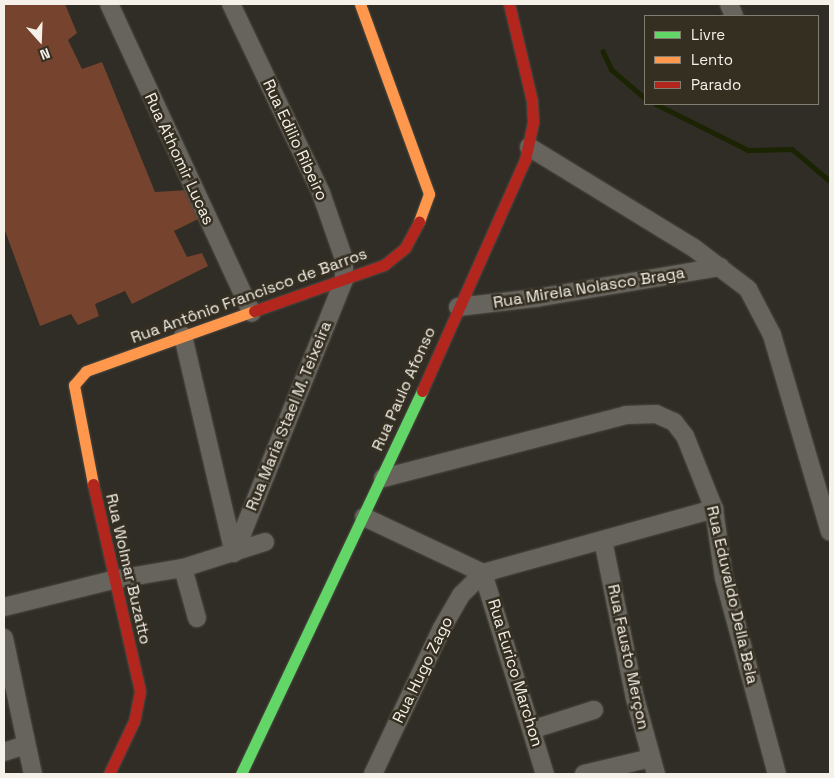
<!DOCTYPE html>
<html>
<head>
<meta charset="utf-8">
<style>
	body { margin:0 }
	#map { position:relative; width:834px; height:778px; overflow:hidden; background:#302d26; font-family:"Space Grotesk",sans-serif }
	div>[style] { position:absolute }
	.green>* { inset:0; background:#76432e }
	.stream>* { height:4.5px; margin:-2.25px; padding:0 2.25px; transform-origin:2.25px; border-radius:2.25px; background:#1a2403 }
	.roads { filter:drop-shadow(0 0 1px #4c4a43) drop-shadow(0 0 1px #4c4a43) }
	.street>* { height:18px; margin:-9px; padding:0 9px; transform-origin:9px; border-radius:9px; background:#67645e }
	.fast>* { height:11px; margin:-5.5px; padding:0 5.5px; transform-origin:5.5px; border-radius:5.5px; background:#63d668 }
	.slow>* { height:11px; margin:-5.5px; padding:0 5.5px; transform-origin:5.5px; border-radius:5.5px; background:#ff974d }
	.jam>* { height:11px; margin:-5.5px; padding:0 5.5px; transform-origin:5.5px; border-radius:5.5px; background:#b3261e }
	span { translate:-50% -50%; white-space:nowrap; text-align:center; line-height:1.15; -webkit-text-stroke:5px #352f21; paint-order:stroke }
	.street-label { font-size:16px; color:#f5f1e9 }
	.frame { position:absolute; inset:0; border:5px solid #f5f1e9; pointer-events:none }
	.legend { position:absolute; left:644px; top:15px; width:175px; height:90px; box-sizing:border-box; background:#352f21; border:1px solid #827d71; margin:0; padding:6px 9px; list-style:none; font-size:15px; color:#f5f1e9 }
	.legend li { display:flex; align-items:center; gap:10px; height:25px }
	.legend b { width:25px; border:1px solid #827d71 }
	.north { position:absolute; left:15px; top:15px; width:50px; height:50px; -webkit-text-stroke:4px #352f21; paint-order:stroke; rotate:160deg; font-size:14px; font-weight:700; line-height:20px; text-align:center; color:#f5f1e9 }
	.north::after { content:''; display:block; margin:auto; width:18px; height:22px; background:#f5f1e9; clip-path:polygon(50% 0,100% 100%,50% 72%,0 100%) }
</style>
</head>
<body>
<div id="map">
	<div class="green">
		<div style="clip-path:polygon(4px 4px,65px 4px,77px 33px,68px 40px,82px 69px,102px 62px,155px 192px,188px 190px,200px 218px,174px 231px,187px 257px,202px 253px,208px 266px,132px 304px,125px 291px,95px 304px,99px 316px,78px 325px,71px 314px,40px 326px,4px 228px)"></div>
	</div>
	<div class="stream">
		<div style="left:603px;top:51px;width:21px;rotate:65deg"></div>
		<div style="left:612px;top:70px;width:43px;rotate:40.3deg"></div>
		<div style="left:656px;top:104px;width:103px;rotate:26.6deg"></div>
		<div style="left:748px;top:150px;width:44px;rotate:-1.3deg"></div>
		<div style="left:792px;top:149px;width:50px;rotate:40.1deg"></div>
	</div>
	<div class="roads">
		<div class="street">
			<div style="left:109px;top:4px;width:340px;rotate:65.2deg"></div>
			<div style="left:231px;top:4px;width:209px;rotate:64.5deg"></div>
			<div style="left:321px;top:193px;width:70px;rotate:70.8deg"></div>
			<div style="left:344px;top:259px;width:21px;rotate:90deg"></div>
			<div style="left:344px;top:280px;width:294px;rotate:111.9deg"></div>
			<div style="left:729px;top:4px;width:13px;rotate:67deg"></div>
			<div style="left:529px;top:147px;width:193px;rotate:31.5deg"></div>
			<div style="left:694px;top:248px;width:68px;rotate:37.2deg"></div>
			<div style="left:748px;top:289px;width:52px;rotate:62.4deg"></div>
			<div style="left:772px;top:335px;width:205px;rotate:73.6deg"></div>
			<div style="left:458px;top:307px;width:79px;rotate:-6.6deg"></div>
			<div style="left:536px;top:298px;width:187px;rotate:-9.6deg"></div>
			<div style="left:183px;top:336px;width:223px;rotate:76.8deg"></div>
			<div style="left:383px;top:478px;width:251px;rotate:-14.5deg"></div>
			<div style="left:626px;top:415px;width:30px;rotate:-2deg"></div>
			<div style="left:656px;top:414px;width:20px;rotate:24deg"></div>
			<div style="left:674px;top:422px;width:18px;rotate:52deg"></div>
			<div style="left:685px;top:436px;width:79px;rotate:68.3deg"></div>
			<div style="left:714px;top:509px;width:70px;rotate:81.8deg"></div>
			<div style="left:724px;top:578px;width:203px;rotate:74.9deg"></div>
			<div style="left:364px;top:517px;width:132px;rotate:25.2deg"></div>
			<div style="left:603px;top:540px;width:161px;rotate:78.6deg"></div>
			<div style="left:635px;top:698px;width:79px;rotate:74.6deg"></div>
			<div style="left:183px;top:568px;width:52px;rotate:74.4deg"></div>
			<div style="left:483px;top:573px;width:210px;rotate:72.9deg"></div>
			<div style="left:4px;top:607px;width:111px;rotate:-14deg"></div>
			<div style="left:112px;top:580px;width:72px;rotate:-9.6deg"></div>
			<div style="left:183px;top:568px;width:86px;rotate:-17.6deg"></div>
			<div style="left:4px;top:638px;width:139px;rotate:78deg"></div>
			<div style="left:534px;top:729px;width:63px;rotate:-17.6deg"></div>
			<div style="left:4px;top:752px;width:23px;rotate:-18deg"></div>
			<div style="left:373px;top:774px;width:161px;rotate:-64.7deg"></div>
			<div style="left:442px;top:628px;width:39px;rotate:-60deg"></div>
			<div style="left:462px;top:594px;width:30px;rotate:-45deg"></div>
			<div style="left:483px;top:573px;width:240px;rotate:-15.5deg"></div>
			<div style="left:584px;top:774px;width:69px;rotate:-13.4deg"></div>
		</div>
		<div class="fast">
			<div style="left:241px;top:774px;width:424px;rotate:-64.7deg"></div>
		</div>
		<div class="slow">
			<div style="left:360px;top:4px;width:202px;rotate:70deg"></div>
			<div style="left:429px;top:194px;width:30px;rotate:110deg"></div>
			<div style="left:93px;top:484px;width:101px;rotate:-100.9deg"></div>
			<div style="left:74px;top:385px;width:18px;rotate:-49deg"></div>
			<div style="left:86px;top:371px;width:178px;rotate:-19.7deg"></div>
		</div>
		<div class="jam">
			<div style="left:254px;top:311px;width:138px;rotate:-19.5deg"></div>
			<div style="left:384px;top:265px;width:27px;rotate:-39deg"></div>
			<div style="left:405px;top:248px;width:30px;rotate:-62deg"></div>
			<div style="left:422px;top:391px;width:253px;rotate:-66deg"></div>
			<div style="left:525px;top:160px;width:39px;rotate:-78deg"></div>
			<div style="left:533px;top:122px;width:21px;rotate:-93deg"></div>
			<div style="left:532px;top:101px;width:100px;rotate:-103.3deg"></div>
			<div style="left:93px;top:484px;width:212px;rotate:77.2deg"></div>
			<div style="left:140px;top:691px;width:31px;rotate:101deg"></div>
			<div style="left:134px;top:721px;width:59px;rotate:115.3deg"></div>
		</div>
	</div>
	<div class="street-label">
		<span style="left:295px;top:140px;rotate:65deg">Rua Edilio Ribeiro</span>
		<span style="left:179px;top:159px;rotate:65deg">Rua Athomir Lucas</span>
		<span style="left:589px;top:288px;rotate:-9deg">Rua Mirela Nolasco Braga</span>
		<span style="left:249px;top:296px;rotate:-20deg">Rua Antônio Francisco de Barros</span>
		<span style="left:404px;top:389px;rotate:-66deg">Rua Paulo Afonso</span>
		<span style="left:289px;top:416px;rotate:-68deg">Rua Maria Stael M. Teixeira</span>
		<span style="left:128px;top:569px;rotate:77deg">Rua Wolmar Buzatto</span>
		<span style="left:732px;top:595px;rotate:77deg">Rua Eduvaldo Della Bela</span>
		<span style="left:628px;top:657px;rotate:78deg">Rua Fausto Merçon</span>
		<span style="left:423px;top:670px;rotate:-64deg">Rua Hugo Zago</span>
		<span style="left:515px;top:673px;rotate:73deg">Rua Eurico Marchon</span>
	</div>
	<div class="frame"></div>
	<ul class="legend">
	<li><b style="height:6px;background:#63d668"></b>Livre</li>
	<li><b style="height:6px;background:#ff974d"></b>Lento</li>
	<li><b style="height:6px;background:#b3261e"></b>Parado</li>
	</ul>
	<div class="north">N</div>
</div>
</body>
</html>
